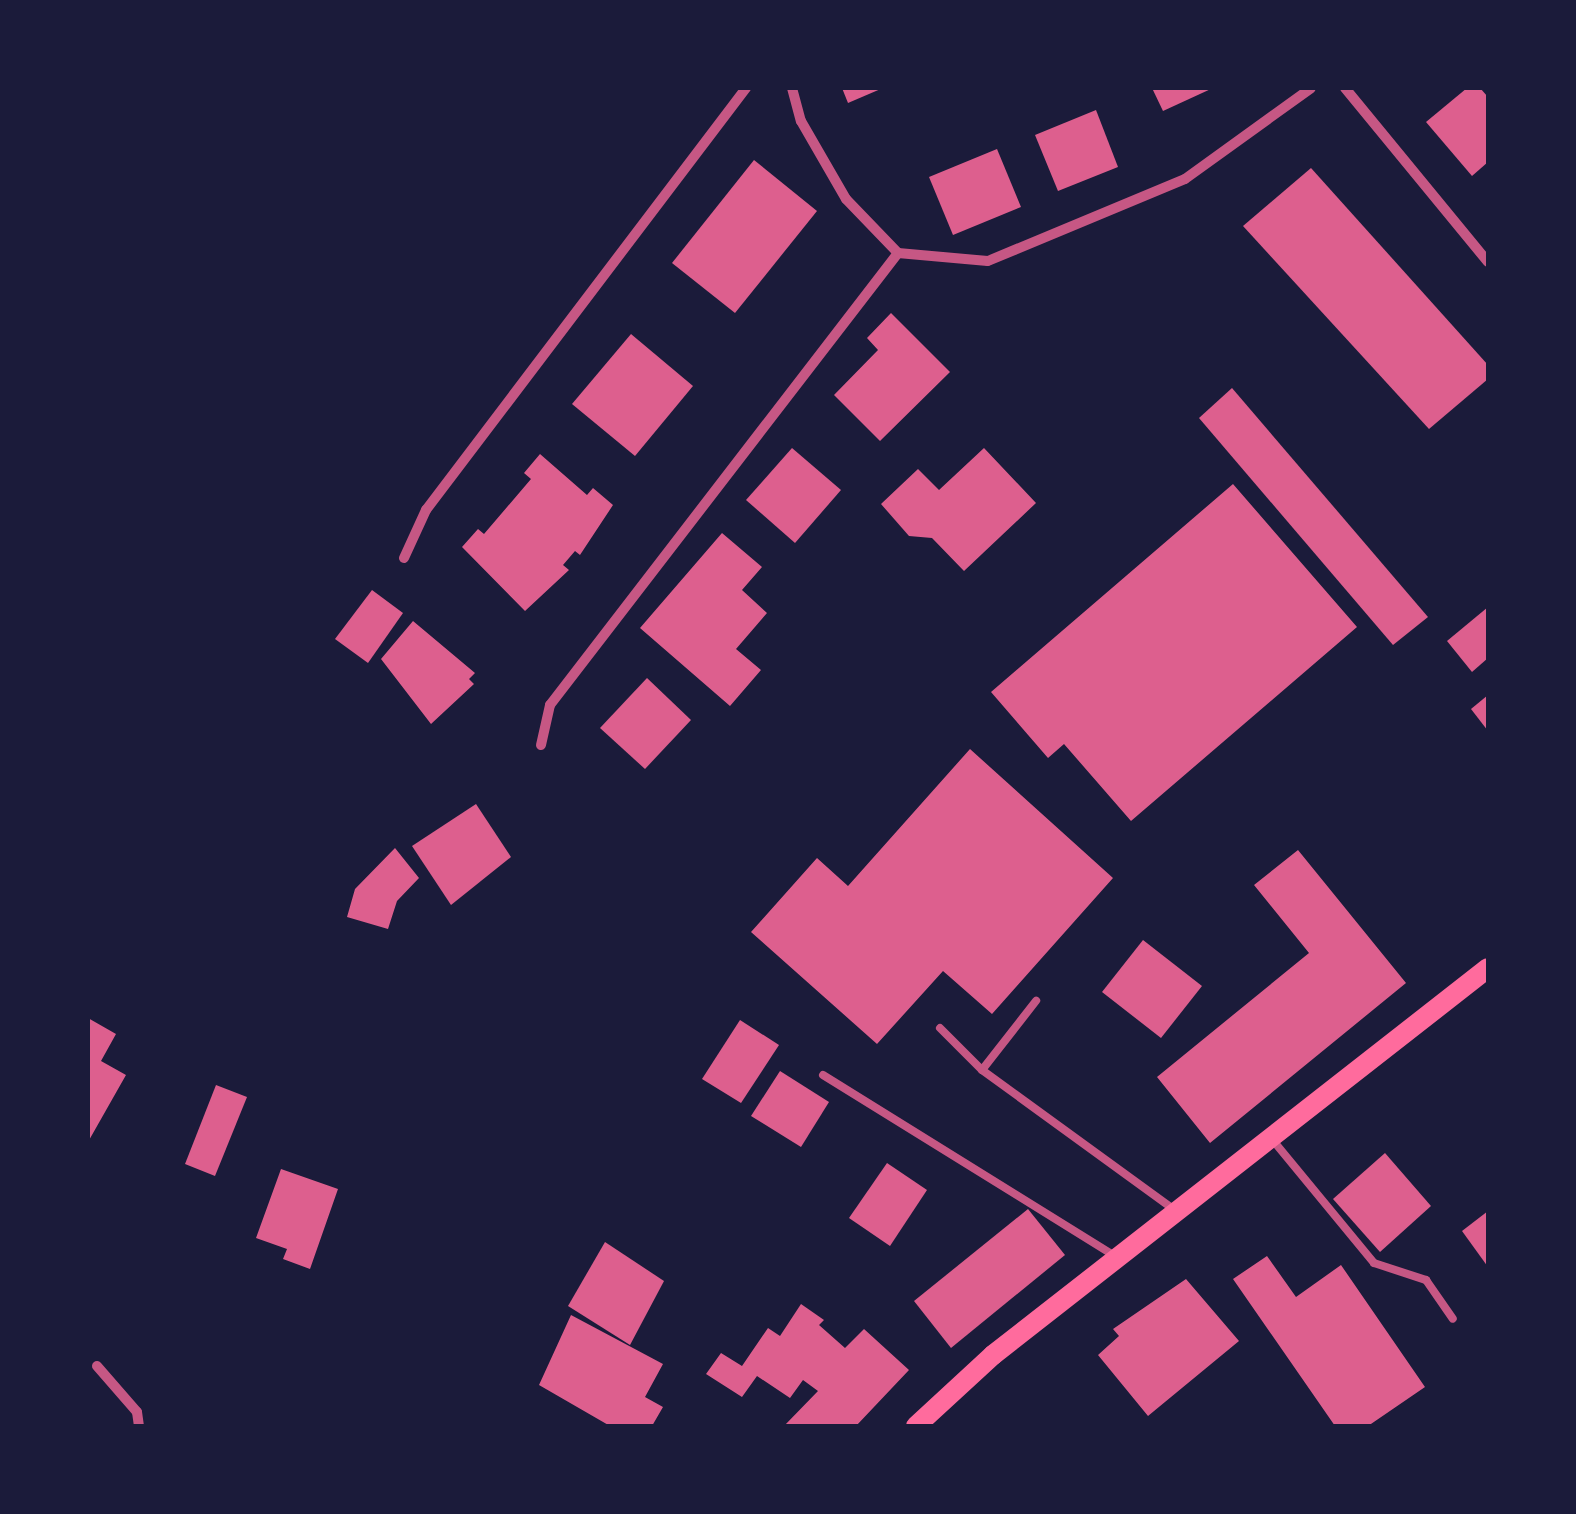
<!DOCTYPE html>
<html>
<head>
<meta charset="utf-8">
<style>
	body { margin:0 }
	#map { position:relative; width:1576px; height:1514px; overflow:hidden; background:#1b1b3a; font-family:"Alegreya Sans",sans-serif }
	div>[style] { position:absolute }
	.building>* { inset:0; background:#dd5f8e }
	.service>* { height:8px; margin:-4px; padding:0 4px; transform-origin:4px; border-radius:4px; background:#c65784 }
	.minor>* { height:10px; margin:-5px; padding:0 5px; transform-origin:5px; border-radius:5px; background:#c65784 }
	.secondary>* { height:20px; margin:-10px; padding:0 10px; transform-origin:10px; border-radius:10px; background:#ff6b9d }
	span { translate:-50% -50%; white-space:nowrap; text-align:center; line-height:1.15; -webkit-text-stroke:10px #1b1b3a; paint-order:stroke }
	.frame { position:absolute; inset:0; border:90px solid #1b1b3a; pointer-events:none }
</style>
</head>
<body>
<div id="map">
	<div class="building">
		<div style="clip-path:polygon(842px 88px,883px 88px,848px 103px)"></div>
		<div style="clip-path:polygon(1152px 88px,1213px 88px,1163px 111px)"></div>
		<div style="clip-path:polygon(1467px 88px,1480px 88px,1488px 97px,1488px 162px,1472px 176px,1426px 122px)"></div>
		<div style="clip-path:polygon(1096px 110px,1118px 167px,1058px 191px,1035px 135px)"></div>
		<div style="clip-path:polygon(997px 149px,1021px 207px,953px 235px,929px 177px)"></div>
		<div style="clip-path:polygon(754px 160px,817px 211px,735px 313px,672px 263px)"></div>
		<div style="clip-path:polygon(1311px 168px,1488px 365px,1488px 379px,1429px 429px,1243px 226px)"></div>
		<div style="clip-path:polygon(891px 313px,950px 372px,880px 441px,834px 395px,878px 350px,867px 338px)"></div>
		<div style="clip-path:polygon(631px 334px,693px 386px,635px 456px,572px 404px)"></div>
		<div style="clip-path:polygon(1232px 388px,1428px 617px,1393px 645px,1199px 418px)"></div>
		<div style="clip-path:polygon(792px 448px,841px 490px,795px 543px,746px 500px)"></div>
		<div style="clip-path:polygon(984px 448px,1036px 503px,964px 571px,932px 538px,909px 536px,881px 504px,918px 469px,939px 490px)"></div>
		<div style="clip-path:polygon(540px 454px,587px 495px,593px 488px,613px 505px,580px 555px,575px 551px,563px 565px,569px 570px,525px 611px,462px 547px,478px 529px,484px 534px,531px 479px,524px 473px)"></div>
		<div style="clip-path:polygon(1233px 484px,1357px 627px,1131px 821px,1064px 744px,1048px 758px,991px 692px)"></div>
		<div style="clip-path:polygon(722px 533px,762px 567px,742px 590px,767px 613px,736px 649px,761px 670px,730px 706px,640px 628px)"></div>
		<div style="clip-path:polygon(372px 590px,403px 613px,368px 663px,335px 639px)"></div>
		<div style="clip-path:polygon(1488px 607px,1488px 658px,1472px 672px,1447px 641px)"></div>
		<div style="clip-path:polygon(413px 621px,475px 673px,469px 679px,474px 684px,431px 724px,381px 659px)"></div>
		<div style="clip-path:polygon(647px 678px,691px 720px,645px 769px,600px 728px)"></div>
		<div style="clip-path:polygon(1488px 695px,1488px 731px,1471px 709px)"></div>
		<div style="clip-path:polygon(970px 749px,1113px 878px,992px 1014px,943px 971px,877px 1044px,751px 932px,817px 858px,848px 886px)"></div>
		<div style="clip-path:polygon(476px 804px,511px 857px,451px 905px,412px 846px)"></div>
		<div style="clip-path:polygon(395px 848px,419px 878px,397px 901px,388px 929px,347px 917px,355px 889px)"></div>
		<div style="clip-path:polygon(1298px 850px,1406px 983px,1210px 1143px,1157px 1077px,1309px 953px,1254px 885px)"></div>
		<div style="clip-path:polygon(1143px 940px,1202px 986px,1161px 1038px,1102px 992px)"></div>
		<div style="clip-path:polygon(88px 1018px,116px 1034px,101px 1061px,126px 1075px,88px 1142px)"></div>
		<div style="clip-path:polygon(740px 1020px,779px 1045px,741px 1103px,702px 1079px)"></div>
		<div style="clip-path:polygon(780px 1071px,829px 1102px,801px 1147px,751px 1116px)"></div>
		<div style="clip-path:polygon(216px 1085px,247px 1097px,215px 1176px,185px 1164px)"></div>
		<div style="clip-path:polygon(1385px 1153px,1431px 1206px,1380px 1252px,1333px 1199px)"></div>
		<div style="clip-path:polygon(887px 1163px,927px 1190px,890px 1246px,849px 1218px)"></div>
		<div style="clip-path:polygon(281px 1169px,338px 1189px,310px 1269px,283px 1259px,287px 1249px,256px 1238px)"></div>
		<div style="clip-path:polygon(1028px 1209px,1065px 1255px,951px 1348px,914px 1301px)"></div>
		<div style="clip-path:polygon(1488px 1211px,1488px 1267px,1462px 1231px)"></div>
		<div style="clip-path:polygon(605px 1242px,664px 1281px,630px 1345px,568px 1306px)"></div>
		<div style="clip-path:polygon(1267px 1256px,1296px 1297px,1341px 1265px,1425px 1387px,1368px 1426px,1335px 1426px,1233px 1279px)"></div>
		<div style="clip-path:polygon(1186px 1279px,1239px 1341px,1148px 1416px,1098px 1355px,1119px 1336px,1113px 1329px)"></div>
		<div style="clip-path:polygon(801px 1304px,824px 1320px,819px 1325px,845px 1348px,864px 1329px,909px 1370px,856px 1426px,784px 1426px,818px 1391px,803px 1380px,790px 1398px,757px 1376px,742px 1397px,706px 1374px,721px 1353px,742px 1366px,768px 1328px,780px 1336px)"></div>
		<div style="clip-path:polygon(571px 1315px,663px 1364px,645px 1397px,663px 1407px,652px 1426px,610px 1426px,539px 1385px)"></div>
	</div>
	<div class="service">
		<div style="left:940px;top:1028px;width:59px;rotate:45deg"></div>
		<div style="left:982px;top:1070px;width:236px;rotate:36deg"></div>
		<div style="left:982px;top:1070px;width:88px;rotate:-52deg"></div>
		<div style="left:823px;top:1075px;width:346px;rotate:31.8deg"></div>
		<div style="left:1271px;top:1138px;width:162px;rotate:50.5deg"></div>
		<div style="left:1374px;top:1263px;width:55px;rotate:18.1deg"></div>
		<div style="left:1426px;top:1280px;width:47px;rotate:55.3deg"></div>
	</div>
	<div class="minor">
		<div style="left:792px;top:88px;width:34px;rotate:75deg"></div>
		<div style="left:801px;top:121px;width:90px;rotate:60deg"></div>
		<div style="left:846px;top:199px;width:75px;rotate:46.1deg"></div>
		<div style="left:1345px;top:88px;width:225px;rotate:50.6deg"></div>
		<div style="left:404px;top:558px;width:53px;rotate:-65.4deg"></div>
		<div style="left:426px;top:510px;width:530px;rotate:-52.83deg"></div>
		<div style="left:541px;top:745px;width:41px;rotate:-77.3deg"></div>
		<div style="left:550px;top:705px;width:570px;rotate:-52.41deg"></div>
		<div style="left:898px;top:253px;width:90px;rotate:5.1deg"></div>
		<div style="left:988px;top:261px;width:213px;rotate:-22.6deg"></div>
		<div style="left:1185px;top:179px;width:155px;rotate:-35.8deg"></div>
		<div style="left:97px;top:1366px;width:61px;rotate:49deg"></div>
		<div style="left:137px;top:1412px;width:14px;rotate:82deg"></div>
	</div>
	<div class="secondary">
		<div style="left:916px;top:1426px;width:105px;rotate:-42.7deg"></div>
		<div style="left:993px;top:1355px;width:628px;rotate:-38.02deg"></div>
	</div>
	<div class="frame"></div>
</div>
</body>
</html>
